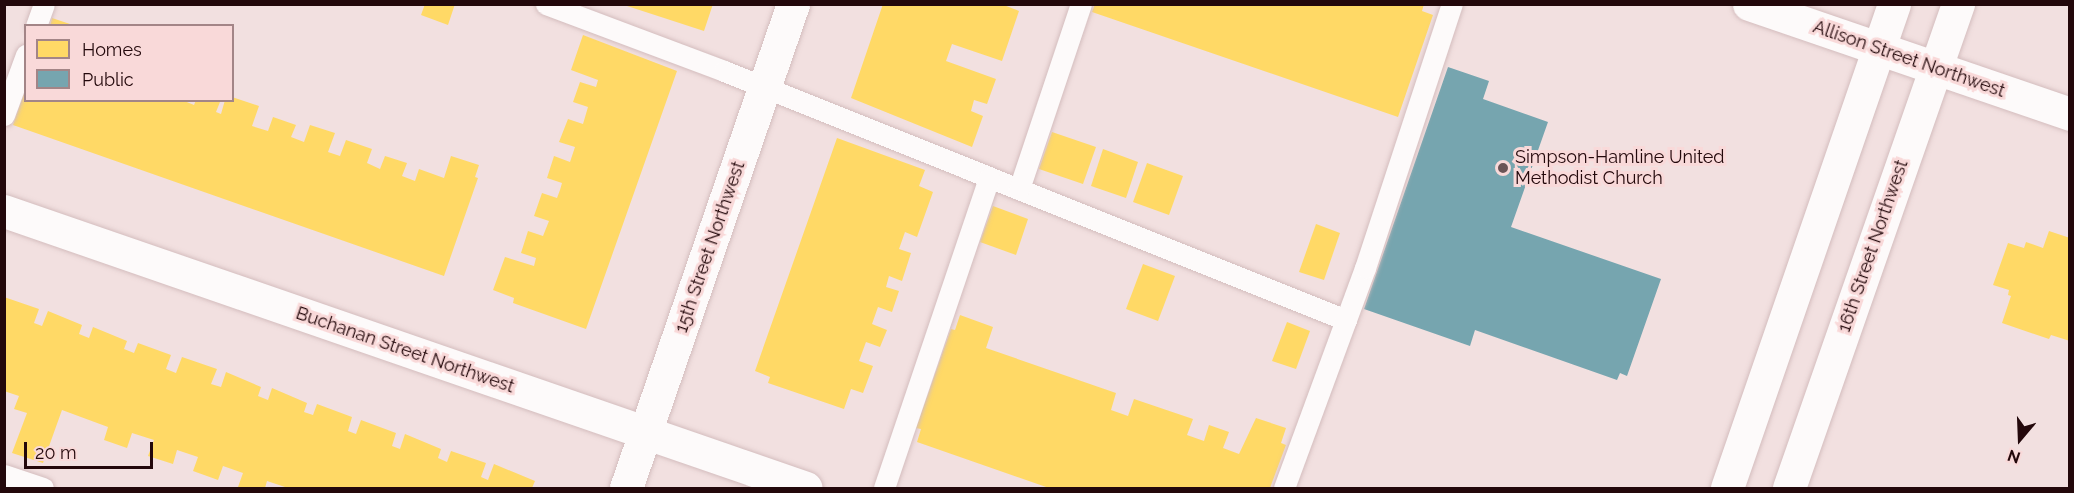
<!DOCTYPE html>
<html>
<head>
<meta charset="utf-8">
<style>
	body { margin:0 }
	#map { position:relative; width:2074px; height:493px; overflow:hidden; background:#f2e0e0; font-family:Raleway,sans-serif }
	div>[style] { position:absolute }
	.homes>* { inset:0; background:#ffd966 }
	.public>* { inset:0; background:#76a5af }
	.roads { filter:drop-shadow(0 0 2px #d4bdbe) drop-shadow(0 0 2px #d4bdbe) }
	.service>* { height:21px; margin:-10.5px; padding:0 10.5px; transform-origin:10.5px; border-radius:10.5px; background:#fdfafa }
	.minor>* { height:33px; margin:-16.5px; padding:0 16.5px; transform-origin:16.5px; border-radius:16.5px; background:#fdfafa }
	.tertiary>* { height:33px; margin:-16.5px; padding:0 16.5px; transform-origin:16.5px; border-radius:16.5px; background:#fdfafa }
	.primary>* { height:33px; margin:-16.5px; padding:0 16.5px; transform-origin:16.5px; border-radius:16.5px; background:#fdfafa }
	.dots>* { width:16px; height:16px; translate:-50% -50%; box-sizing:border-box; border:3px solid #f9d9d9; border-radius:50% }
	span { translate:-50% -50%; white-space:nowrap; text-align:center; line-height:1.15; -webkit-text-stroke:6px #f9d9d9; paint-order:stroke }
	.street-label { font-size:18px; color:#23080b }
	.poi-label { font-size:18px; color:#23080b }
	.left { translate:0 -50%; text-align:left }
	.frame { position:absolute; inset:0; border:6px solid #23080b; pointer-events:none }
	.legend { position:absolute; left:24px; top:24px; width:210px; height:78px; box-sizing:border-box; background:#f9d9d9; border:2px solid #a38587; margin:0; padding:8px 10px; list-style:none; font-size:18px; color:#23080b }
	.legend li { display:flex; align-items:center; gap:12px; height:30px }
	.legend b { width:30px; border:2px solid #a38587 }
	.north { position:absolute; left:1990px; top:409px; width:60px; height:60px; -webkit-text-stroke:4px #f9d9d9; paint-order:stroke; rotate:199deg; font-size:16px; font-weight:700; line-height:24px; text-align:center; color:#23080b }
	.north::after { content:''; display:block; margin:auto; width:21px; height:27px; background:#23080b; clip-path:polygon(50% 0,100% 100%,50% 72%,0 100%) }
	.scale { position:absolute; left:24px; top:442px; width:129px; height:27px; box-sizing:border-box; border:3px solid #23080b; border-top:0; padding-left:8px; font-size:18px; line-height:21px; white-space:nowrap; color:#23080b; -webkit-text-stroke:4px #f9d9d9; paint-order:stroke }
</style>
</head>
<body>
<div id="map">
	<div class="homes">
		<div style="clip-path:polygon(425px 4px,455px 4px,448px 25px,421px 15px)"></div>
		<div style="clip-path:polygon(621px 4px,713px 4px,704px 31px)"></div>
		<div style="clip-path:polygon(883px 4px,1001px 4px,1019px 11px,1002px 61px,952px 44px,946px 61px,996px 79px,987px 104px,974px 100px,971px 111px,983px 116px,972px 147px,851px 98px)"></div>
		<div style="clip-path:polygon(1095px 4px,1424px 4px,1422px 11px,1433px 15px,1398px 117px,1092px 12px)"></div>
		<div style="clip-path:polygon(52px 18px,73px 25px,73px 26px,50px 26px)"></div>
		<div style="clip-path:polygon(583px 35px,677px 71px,586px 329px,513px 303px,514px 298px,493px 290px,505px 257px,534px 266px,536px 258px,521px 253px,528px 231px,543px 236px,549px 221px,534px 216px,542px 193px,557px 198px,560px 190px,562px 183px,547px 178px,554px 156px,570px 162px,575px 147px,559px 142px,568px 119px,583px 124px,588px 107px,573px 102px,580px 82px,596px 87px,598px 80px,571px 70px)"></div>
		<div style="clip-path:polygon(25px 91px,26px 100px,182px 100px,194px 105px,196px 100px,217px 100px,220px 102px,216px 112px,221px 114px,225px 100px,232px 100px,232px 97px,259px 106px,252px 126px,268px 131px,273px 117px,296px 125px,291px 137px,304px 142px,310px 125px,335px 133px,328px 152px,340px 156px,346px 140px,372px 149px,367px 163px,380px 169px,385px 156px,407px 163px,402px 176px,415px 181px,419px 169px,444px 178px,451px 156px,479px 165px,475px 177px,478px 178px,444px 276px,13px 125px)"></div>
		<div style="clip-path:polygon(1052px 132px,1096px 147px,1083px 184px,1039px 169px)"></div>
		<div style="clip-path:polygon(837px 138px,925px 170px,919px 186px,933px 192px,917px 237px,905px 232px,899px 249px,911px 253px,902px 281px,889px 276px,886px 287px,899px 291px,892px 312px,878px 307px,872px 324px,887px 330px,880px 347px,866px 342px,859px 361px,873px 366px,863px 393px,851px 389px,844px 409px,768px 383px,770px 377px,755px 371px)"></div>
		<div style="clip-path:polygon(1103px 149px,1138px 162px,1126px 198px,1091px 186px)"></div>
		<div style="clip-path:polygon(1147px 163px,1183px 176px,1169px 215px,1133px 202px)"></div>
		<div style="clip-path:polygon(993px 206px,1028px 219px,1016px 255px,980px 242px)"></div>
		<div style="clip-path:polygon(1316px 224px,1340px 233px,1324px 280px,1299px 272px)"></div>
		<div style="clip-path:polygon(2049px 231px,2070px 238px,2070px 341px,2051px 335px,2049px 339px,2002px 323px,2011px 296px,2008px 295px,2009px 290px,1993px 285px,2008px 243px,2024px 248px,2026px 242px,2043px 248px)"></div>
		<div style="clip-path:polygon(1143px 264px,1175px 276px,1158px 321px,1126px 309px)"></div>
		<div style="clip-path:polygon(4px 297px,39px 309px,34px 323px,42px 326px,48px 311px,82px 325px,79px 334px,89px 338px,93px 327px,127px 341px,124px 349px,134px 353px,138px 343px,171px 355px,166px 369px,176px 373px,182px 357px,217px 369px,211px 384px,221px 387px,226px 372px,261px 387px,258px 396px,268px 400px,272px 388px,307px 403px,304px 412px,313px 415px,317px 404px,352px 417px,348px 431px,356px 434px,361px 420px,396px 433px,392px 446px,400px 449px,405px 434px,441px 449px,438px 458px,447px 462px,451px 451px,486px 463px,481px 477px,488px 480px,494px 464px,535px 481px,532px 488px,288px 488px,267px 481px,265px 488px,242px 488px,238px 487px,243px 473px,223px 466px,218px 480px,193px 471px,198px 457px,177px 450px,173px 464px,148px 456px,154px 440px,132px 433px,127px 448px,104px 440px,108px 427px,62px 410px,43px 463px,12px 453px,27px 413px,14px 409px,19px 396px,4px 391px)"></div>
		<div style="clip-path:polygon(960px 315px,993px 327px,986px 348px,1116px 393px,1111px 410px,1128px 416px,1134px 399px,1193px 419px,1187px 435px,1204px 441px,1209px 425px,1229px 432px,1223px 448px,1239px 454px,1256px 418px,1286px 428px,1281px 443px,1286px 445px,1270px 488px,1049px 488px,917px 442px,921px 429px,916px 428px,951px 329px,955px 330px)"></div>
		<div style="clip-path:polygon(1287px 322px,1310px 331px,1296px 369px,1272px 361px)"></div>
	</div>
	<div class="public">
		<div style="clip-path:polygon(1448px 67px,1489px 81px,1483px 99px,1548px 122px,1511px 227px,1661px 279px,1627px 376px,1620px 373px,1617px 380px,1475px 330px,1470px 346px,1364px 309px)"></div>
	</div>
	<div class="roads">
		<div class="service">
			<div style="left:546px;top:4px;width:190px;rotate:20.6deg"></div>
			<div style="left:724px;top:71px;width:670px;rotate:21.82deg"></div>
			<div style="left:36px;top:26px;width:23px;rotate:-70deg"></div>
			<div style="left:4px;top:115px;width:64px;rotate:-69.9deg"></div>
			<div style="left:1019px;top:189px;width:195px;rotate:-71.5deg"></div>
			<div style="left:4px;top:475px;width:41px;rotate:18.4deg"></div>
			<div style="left:884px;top:488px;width:327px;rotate:-71.3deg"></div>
			<div style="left:1284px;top:488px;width:234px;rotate:-69.8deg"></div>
			<div style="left:1365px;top:268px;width:278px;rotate:-71.8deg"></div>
		</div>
		<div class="minor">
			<div style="left:4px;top:211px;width:848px;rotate:19.05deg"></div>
			<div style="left:626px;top:488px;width:512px;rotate:-70.96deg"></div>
		</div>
		<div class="tertiary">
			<div style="left:1749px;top:4px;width:339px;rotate:18.9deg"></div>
		</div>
		<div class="primary">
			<div style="left:1727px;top:488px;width:512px;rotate:-70.96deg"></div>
			<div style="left:1789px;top:488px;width:513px;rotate:-70.75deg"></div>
		</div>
	</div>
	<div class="dots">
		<div style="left:1503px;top:168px;background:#6b5456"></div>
	</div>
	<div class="street-label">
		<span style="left:1909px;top:59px;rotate:19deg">Allison Street Northwest</span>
		<span style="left:1873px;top:246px;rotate:-71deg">16th Street Northwest</span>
		<span style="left:710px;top:247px;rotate:-71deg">15th Street Northwest</span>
		<span style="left:405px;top:350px;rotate:19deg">Buchanan Street Northwest</span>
	</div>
	<div class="poi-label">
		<span class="left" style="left:1515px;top:168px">Simpson-Hamline United<br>Methodist Church</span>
	</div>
	<div class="frame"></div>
	<ul class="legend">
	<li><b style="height:16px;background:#ffd966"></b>Homes</li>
	<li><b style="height:16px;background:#76a5af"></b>Public</li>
	</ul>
	<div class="north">N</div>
	<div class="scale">20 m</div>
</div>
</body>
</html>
